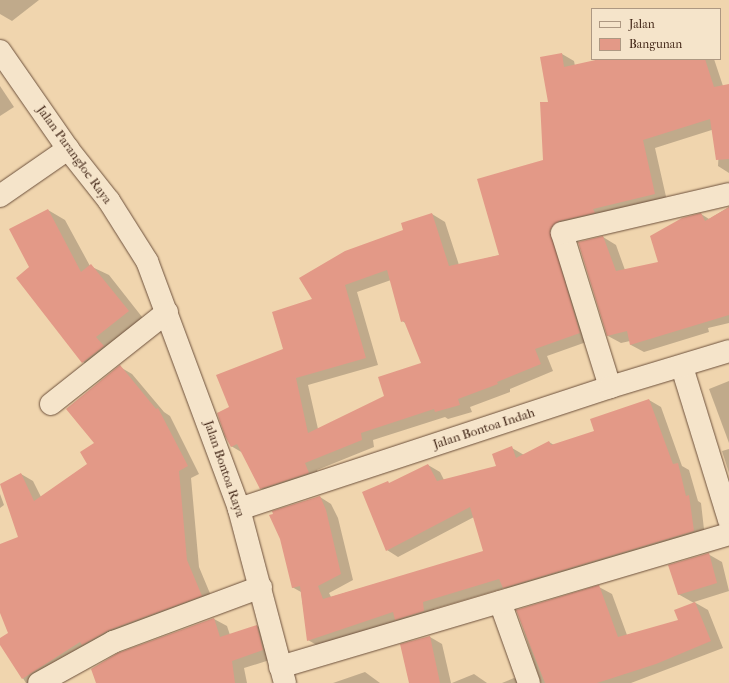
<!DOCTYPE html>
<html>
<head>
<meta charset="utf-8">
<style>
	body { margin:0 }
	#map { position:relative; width:729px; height:683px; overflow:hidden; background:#f0d5ae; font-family:"IM FELL French Canon",serif }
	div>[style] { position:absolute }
	.shadow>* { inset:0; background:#0003 }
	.building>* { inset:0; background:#e39987 }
	.roads { filter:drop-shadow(0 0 1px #6d513c) drop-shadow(0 0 1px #6d513c) }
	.minor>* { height:22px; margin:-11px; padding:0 11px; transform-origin:11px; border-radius:11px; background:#f5e4ca }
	span { translate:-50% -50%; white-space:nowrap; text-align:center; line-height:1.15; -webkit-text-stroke:3.5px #f5e4ca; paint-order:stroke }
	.street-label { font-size:13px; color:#412516 }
	.legend { position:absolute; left:591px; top:8px; width:130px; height:52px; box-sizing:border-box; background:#f5e4ca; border:1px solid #ad9882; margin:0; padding:5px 7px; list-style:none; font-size:12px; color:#412516 }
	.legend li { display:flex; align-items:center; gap:8px; height:20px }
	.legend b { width:20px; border:1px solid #ad9882 }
</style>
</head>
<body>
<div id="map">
	<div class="shadow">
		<div style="clip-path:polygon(0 0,39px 0,12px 21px,0 14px)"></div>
		<div style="clip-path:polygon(evenodd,562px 54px,574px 61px,575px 66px,614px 59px,714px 59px,723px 86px,729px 85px,729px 173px,718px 166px,720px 129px,718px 128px,655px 148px,667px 201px,572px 228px,592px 340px,547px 356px,553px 371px,510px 389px,510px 392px,470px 407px,472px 412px,448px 419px,445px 417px,373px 440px,374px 447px,317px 470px,321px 480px,274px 496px,261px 488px,243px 453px,231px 446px,230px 407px,284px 349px,313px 300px,404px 230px,432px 214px,445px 222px,459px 265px,500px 255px,545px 161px,549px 102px,562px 54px,391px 280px,402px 321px,407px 324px,422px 363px,385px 397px,318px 429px,308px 385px,378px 365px,357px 292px,391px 280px)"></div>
		<div style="clip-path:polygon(0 86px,14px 107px,0 116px)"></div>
		<div style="clip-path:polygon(729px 207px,729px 323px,708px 328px,709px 332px,644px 352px,631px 345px,630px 341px,621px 343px,608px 336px,579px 243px,603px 237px,616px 245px,625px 270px,659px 263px,701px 214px,709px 219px)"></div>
		<div style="clip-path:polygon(48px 210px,65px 220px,90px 266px,109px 275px,146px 322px,101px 373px,83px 362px,17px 278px,30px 267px)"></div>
		<div style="clip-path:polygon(120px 367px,132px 374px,164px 412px,170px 416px,199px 474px,191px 478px,199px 567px,214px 603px,41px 683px,26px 683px,0 643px,0 640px,9px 634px,0 610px,0 545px,20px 538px,21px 474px,33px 481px,41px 497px,88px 464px)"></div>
		<div style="clip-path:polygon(729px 381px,729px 443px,709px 389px)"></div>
		<div style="clip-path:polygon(649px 400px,661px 407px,682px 466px,689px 470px,698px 501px,701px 503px,705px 538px,516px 594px,505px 588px,434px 609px,436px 618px,320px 647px,308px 640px,301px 592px,292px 587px,320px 497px,331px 504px,338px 518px,353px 580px,329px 593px,331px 597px,485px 552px,474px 517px,398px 557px,387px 550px,390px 484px,428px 465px,440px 472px,444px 480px,498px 467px,512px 448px,524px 455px,549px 442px,554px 445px,596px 432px)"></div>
		<div style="clip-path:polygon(729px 449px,729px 473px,722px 451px)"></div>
		<div style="clip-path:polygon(0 494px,4px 505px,0 508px)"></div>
		<div style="clip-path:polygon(708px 554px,722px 562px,729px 591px,694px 602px,708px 610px,723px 648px,631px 683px,541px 683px,517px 611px,599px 587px,612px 594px,627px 635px,679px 621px,694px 603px,678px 594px)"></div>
		<div style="clip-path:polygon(214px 619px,227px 626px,230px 635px,257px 626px,269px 633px,276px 658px,244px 668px,247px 683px,98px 683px,119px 654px)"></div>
		<div style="clip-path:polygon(430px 637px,442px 644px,451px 683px,410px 683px)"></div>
		<div style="clip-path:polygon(365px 672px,380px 683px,333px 683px)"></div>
		<div style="clip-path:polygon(474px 674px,487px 683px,452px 683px)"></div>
		<div style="clip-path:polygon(514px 678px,522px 683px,502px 683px)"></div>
	</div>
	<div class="building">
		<div style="clip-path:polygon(evenodd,562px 53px,564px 67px,600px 59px,705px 59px,714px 87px,729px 84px,729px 159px,716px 160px,710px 119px,643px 140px,655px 194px,593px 209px,595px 213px,559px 221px,550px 230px,580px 333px,535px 349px,541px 364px,497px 382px,498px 384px,458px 399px,460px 405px,435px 412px,434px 409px,361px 433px,362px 440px,305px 463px,309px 473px,260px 489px,237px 444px,231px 447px,225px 436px,217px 413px,229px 407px,216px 375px,283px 349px,272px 312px,312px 299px,299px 278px,345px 251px,403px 230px,401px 223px,432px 213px,449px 266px,499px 255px,477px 179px,543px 160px,540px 102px,548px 102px,540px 57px,562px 53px,387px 270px,401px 322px,404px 321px,421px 363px,378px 377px,384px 396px,308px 433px,296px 378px,366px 358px,345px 285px,387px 270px)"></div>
		<div style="clip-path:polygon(729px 207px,729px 315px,630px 345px,627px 331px,607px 336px,578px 242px,603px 236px,616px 271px,658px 262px,650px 236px,682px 218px,701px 213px,705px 221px)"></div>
		<div style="clip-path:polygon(48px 209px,81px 272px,91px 264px,129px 311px,96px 337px,104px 346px,82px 363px,16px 278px,29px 267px,9px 229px)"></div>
		<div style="clip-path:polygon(120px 365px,156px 409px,158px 408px,188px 466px,179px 471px,187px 560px,202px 596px,109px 630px,82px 645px,80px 642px,22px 679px,0 645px,0 638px,8px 633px,0 613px,0 544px,18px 537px,0 484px,21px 473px,34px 501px,87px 464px,80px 452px,94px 443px,66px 409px)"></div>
		<div style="clip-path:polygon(649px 399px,673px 464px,678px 463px,686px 496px,689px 495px,694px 531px,503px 588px,499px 579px,423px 602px,424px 611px,395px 620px,393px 612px,307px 641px,300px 586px,292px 588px,280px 539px,269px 515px,273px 514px,272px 511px,320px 496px,326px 510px,341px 574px,318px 586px,323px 599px,483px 551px,470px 507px,386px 551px,362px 492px,388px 481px,389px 483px,428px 464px,437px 481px,496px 466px,492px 454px,512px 446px,516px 458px,549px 441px,551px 445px,594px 431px,590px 419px)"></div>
		<div style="clip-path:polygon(709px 553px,717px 583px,678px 595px,668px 565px)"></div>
		<div style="clip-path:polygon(599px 585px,618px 637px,678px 620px,674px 610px,695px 602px,711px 641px,656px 664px,597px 683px,545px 683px,516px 610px)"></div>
		<div style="clip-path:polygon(214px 618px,220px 637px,257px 625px,263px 650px,232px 661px,235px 683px,96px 683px,91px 669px,118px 653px)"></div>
		<div style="clip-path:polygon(430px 636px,440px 683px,409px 683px,400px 644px)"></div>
	</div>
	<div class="roads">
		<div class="minor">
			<div style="left:0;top:51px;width:119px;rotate:55.2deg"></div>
			<div style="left:68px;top:149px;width:66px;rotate:51.7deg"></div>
			<div style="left:109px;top:201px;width:71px;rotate:57.7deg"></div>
			<div style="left:147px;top:261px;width:265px;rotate:69.6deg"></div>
			<div style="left:239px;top:509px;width:180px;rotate:75.2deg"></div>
			<div style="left:0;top:196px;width:83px;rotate:-34.7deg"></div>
			<div style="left:682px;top:367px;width:160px;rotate:72.9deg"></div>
			<div style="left:610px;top:387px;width:161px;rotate:-107.3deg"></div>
			<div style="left:562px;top:233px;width:171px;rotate:-13.1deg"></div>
			<div style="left:51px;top:404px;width:148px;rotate:-38.4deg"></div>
			<div style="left:239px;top:509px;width:391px;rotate:-18.2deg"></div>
			<div style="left:610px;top:387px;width:124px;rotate:-16.8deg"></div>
			<div style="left:500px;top:602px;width:86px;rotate:70.3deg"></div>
			<div style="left:280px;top:667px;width:468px;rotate:-16.5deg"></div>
			<div style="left:39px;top:683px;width:85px;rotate:-29deg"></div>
			<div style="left:113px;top:642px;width:158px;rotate:-20.4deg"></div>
		</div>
	</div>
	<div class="street-label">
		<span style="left:74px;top:155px;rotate:54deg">Jalan Parangloe Raya</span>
		<span style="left:484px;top:429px;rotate:-18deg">Jalan Bontoa Indah</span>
		<span style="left:224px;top:469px;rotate:71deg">Jalan Bontoa Raya</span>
	</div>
	<ul class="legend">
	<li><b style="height:5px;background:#f5e4ca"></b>Jalan</li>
	<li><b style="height:11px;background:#e39987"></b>Bangunan</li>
	</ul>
</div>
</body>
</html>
